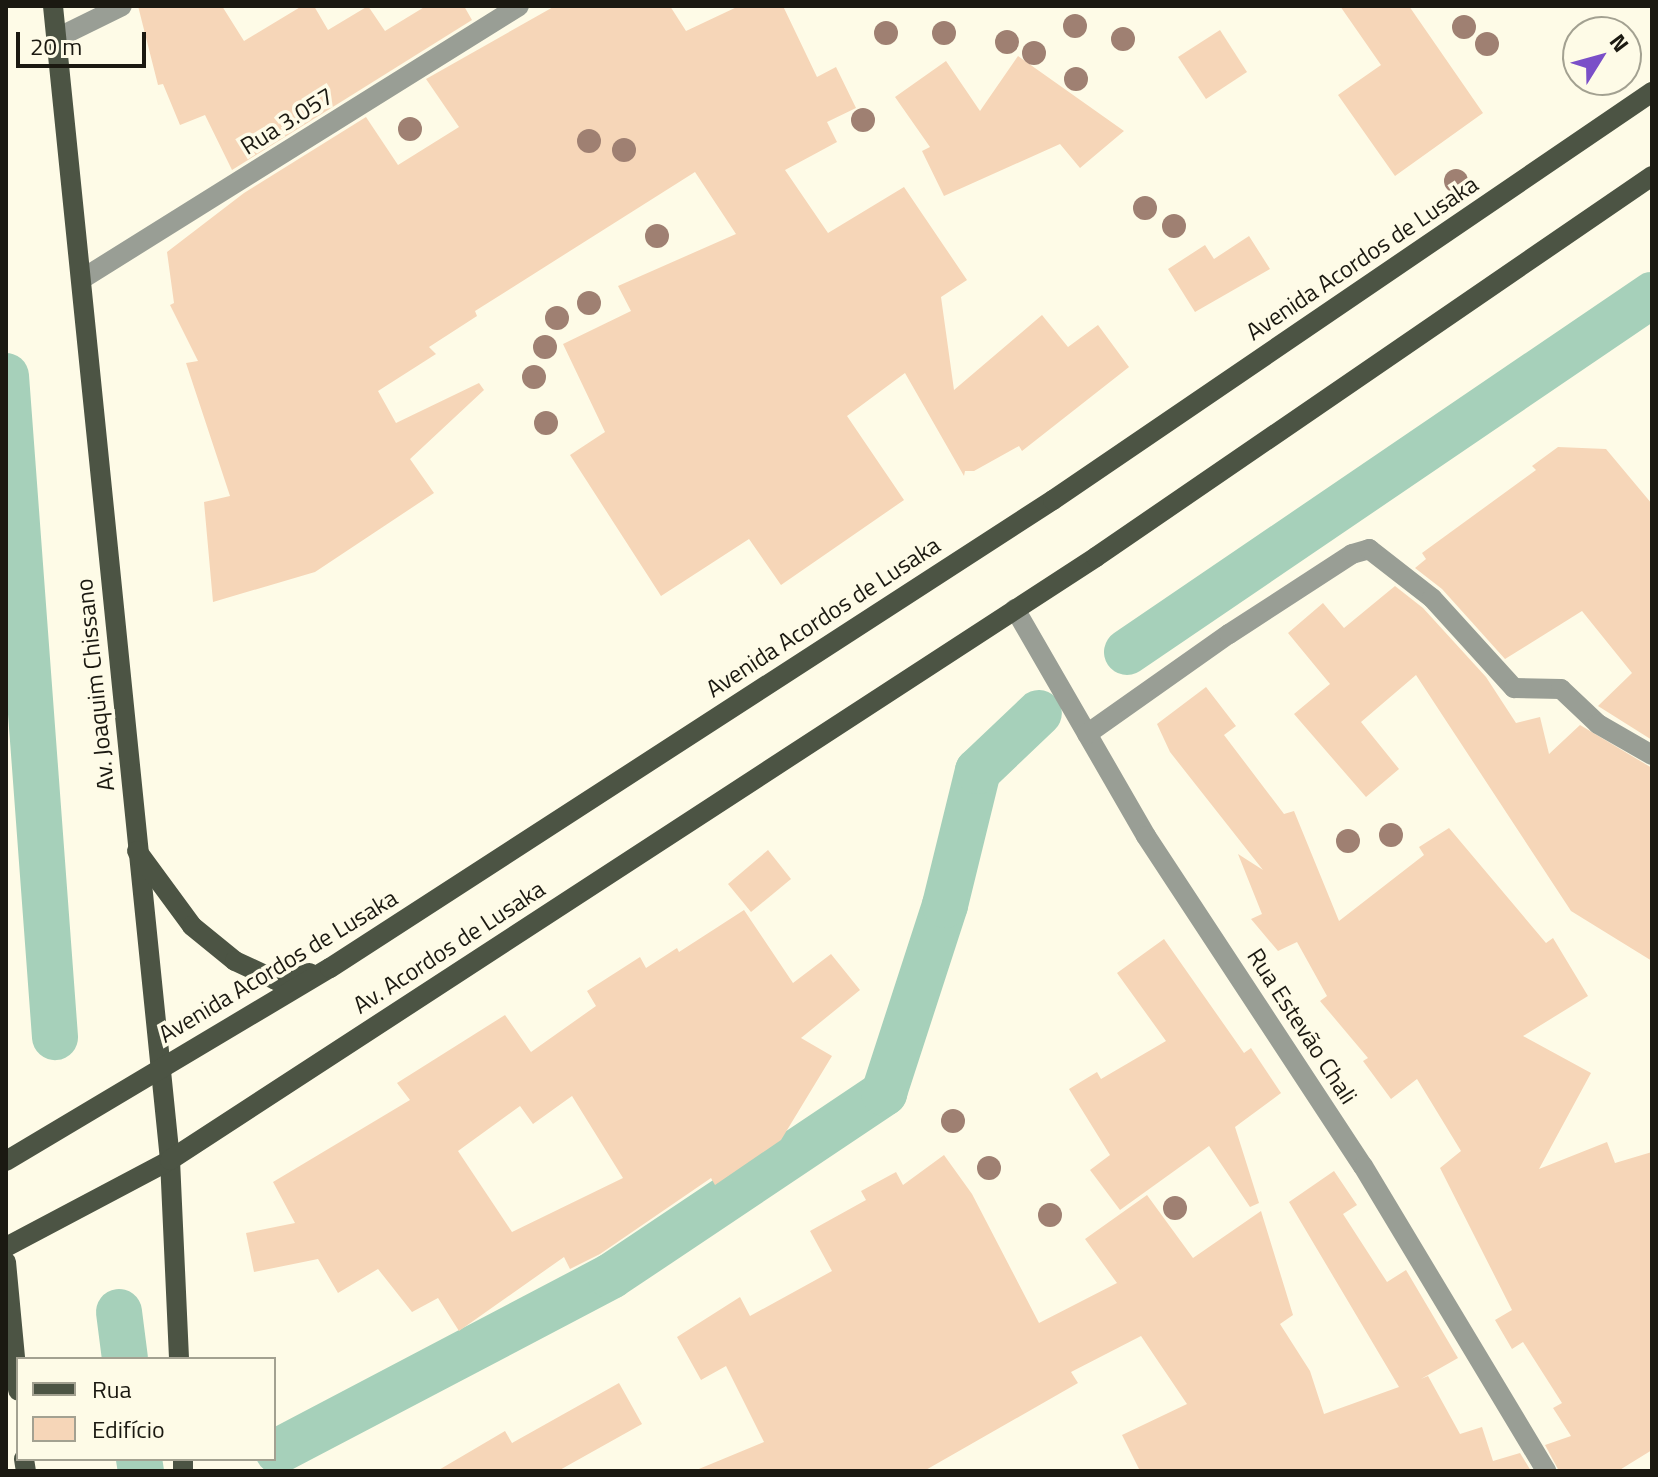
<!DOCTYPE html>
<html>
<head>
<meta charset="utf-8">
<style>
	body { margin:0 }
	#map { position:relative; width:1658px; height:1477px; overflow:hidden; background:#fefbe7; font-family:"Titillium Web",sans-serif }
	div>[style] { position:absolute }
	.canal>* { height:46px; margin:-23px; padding:0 23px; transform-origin:23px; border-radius:23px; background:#a6d0ba }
	.building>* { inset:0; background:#f6d6b8 }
	.minor>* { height:20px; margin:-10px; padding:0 10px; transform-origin:10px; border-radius:10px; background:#999e95 }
	.major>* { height:20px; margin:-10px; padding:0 10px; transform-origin:10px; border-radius:10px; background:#4c5444 }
	.trees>* { width:24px; height:24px; margin:-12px; border-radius:50%; background:#9f8072 }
	span { translate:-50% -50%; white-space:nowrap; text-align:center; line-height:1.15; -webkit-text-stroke:7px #fefbe7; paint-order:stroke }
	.street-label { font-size:24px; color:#1b1911 }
	.frame { position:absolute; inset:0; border:8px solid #1b1911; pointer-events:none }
	.legend { position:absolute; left:16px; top:1357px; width:260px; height:104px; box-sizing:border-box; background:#fefbe7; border:2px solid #a3a191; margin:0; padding:10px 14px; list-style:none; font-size:24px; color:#1b1911 }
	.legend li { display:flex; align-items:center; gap:16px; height:40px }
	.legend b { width:40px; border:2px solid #a3a191 }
	.north { position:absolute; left:1562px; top:16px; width:80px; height:80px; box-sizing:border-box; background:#fefbe7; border:2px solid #a3a191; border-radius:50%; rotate:53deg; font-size:22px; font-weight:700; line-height:32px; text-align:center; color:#1b1911 }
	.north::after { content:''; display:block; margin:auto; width:28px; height:36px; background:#7a4fc8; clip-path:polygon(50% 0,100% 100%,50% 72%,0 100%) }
	.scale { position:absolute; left:16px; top:32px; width:130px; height:36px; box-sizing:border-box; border:4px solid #1b1911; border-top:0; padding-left:10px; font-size:24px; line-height:28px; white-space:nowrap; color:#1b1911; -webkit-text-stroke:6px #fefbe7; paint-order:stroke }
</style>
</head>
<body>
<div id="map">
	<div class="canal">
		<div style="left:6px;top:376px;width:663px;rotate:85.76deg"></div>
		<div style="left:1127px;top:652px;width:635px;rotate:-34.22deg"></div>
		<div style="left:119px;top:1312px;width:47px;rotate:82.7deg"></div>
		<div style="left:278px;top:1451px;width:376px;rotate:-27.7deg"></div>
		<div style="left:611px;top:1276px;width:329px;rotate:-33.8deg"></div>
		<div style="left:884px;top:1093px;width:198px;rotate:-72deg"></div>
		<div style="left:945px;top:905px;width:138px;rotate:-76.2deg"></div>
		<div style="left:978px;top:771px;width:84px;rotate:-43.6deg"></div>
		<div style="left:139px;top:1459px;width:12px;rotate:81deg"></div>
	</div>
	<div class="building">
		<div style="clip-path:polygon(138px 6px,222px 6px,244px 41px,302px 6px,314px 6px,328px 30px,368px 6px,385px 31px,426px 6px,464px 6px,472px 20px,232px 170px,205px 115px,180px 125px,163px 84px,158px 85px)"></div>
		<div style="clip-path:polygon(555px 6px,670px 6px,686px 31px,739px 6px,783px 6px,817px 77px,836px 67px,856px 108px,827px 122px,837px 142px,785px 170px,828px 233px,904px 187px,967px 280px,941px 297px,954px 390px,1042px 315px,1068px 347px,1098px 325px,1129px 367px,1022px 451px,1019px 446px,974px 471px,965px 471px,964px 476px,905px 373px,847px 416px,904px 500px,781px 585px,749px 539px,661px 596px,570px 455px,605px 432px,563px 344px,631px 311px,618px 286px,736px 234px,695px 172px,475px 311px,477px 316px,429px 347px,436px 354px,378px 391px,396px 423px,479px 383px,484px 390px,410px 459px,434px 493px,315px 572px,213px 602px,204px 502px,230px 496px,186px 363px,198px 361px,170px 305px,174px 303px,167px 252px,244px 193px,366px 117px,398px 165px,459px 127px,426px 79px)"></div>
		<div style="clip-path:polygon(1340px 6px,1409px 6px,1483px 113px,1395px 176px,1338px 95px,1381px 65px)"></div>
		<div style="clip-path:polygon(1220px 30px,1247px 72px,1206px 99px,1178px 57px)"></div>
		<div style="clip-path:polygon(1018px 56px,1124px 131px,1080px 168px,1060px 144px,944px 196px,922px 151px,930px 147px,895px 97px,946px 61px,980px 111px)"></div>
		<div style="clip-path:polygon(1249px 236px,1270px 269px,1195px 312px,1168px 269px,1205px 245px,1214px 259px)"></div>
		<div style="clip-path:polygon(1558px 447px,1606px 449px,1652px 504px,1652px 740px,1598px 706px,1632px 673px,1582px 611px,1505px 659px,1442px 589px,1415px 568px,1426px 559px,1422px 553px,1536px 470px,1532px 466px)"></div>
		<div style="clip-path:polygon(1395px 586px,1423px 608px,1486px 677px,1516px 723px,1540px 717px,1549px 754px,1580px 725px,1652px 768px,1652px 961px,1571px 911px,1416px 675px,1361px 722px,1399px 769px,1366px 797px,1294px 714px,1330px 684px,1288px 633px,1323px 603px,1344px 628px)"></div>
		<div style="clip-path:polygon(1206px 687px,1236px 726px,1224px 735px,1284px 814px,1294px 811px,1339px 921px,1424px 855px,1419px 847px,1449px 828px,1546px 943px,1553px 938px,1588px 996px,1523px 1036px,1591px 1073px,1539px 1169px,1607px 1142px,1615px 1163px,1652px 1152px,1652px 1450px,1618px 1471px,1559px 1471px,1545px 1445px,1571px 1436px,1553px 1408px,1562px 1403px,1523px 1342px,1512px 1349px,1495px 1320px,1512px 1310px,1440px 1168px,1461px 1151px,1417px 1079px,1391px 1099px,1363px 1061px,1368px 1058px,1320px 1001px,1327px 996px,1297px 942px,1278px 951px,1251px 919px,1262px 914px,1238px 854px,1263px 870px,1170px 752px,1157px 724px)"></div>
		<div style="clip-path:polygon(768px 850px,791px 879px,751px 912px,728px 884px)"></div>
		<div style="clip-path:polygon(evenodd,744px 910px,793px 983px,831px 954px,860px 990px,801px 1038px,832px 1056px,781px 1140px,715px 1185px,711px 1178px,600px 1254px,570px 1269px,564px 1257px,459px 1331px,438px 1298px,412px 1312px,378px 1269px,338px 1293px,318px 1259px,254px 1272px,246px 1233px,295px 1223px,273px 1182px,410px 1100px,397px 1083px,505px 1015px,531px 1052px,596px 1006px,587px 991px,640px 957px,646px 968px,677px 948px,679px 952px,744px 910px,572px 1096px,623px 1178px,512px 1232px,458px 1151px,520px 1106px,533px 1124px,572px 1096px)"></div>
		<div style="clip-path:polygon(1164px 939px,1244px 1053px,1251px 1048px,1281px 1093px,1235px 1127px,1259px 1203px,1250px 1207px,1209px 1146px,1120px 1210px,1090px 1170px,1110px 1155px,1069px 1089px,1097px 1072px,1101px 1079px,1166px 1041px,1117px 973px)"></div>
		<div style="clip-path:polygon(944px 1155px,972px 1194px,1039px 1323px,1117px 1283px,1085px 1239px,1147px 1195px,1193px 1258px,1261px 1211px,1293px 1315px,1280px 1324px,1310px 1371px,1324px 1414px,1399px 1387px,1289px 1202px,1334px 1171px,1357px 1205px,1343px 1214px,1387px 1282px,1406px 1270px,1458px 1358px,1421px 1379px,1428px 1376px,1460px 1434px,1482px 1427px,1493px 1461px,1520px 1453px,1531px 1471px,1140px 1471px,1122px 1435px,1187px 1404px,1141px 1336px,1071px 1372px,1078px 1383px,924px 1471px,694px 1471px,764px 1442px,726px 1366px,701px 1380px,677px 1337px,740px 1297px,750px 1316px,832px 1271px,810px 1231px,866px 1200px,861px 1191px,896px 1172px,903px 1185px)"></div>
		<div style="clip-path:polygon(619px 1383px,642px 1424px,558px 1471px,437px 1471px,505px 1431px,512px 1443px)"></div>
	</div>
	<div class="minor">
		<div style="left:57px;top:38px;width:72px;rotate:-26.2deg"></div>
		<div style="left:82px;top:279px;width:515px;rotate:-31.99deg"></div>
		<div style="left:1015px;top:609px;width:262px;rotate:60deg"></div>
		<div style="left:1146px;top:836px;width:395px;rotate:56.7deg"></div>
		<div style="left:1363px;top:1166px;width:356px;rotate:59deg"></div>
		<div style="left:1087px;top:734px;width:174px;rotate:-35.2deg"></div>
		<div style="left:1229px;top:634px;width:147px;rotate:-33deg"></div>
		<div style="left:1352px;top:554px;width:18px;rotate:-16deg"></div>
		<div style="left:1369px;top:549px;width:80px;rotate:37.9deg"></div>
		<div style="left:1432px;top:598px;width:122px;rotate:47.7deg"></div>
		<div style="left:1514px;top:688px;width:47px;rotate:1.2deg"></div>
		<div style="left:1561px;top:689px;width:51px;rotate:43.4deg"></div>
		<div style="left:1598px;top:724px;width:62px;rotate:29.9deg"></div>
	</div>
	<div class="major">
		<div style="left:53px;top:6px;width:1160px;rotate:84.21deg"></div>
		<div style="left:170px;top:1160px;width:199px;rotate:87.4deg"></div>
		<div style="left:137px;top:851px;width:93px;rotate:53.7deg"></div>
		<div style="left:192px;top:926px;width:55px;rotate:39.1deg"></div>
		<div style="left:235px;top:961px;width:45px;rotate:24.9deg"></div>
		<div style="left:276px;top:980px;width:34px;rotate:-12deg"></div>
		<div style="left:6px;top:1161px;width:377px;rotate:-30.8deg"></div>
		<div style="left:330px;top:968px;width:861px;rotate:-32.92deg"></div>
		<div style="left:1053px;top:500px;width:725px;rotate:-34.26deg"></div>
		<div style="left:6px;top:1247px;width:186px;rotate:-27.9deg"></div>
		<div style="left:170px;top:1160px;width:1105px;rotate:-33.07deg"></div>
		<div style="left:1096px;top:557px;width:674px;rotate:-34.42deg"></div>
		<div style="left:6px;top:1262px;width:129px;rotate:84.6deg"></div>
		<div style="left:24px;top:1459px;width:12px;rotate:81deg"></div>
		<div style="left:183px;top:1459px;width:12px;rotate:90deg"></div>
	</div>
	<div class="trees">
		<div style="left:1075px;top:26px"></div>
		<div style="left:1464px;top:27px"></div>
		<div style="left:886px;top:33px"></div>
		<div style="left:944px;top:33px"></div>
		<div style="left:1123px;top:39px"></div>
		<div style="left:1007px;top:42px"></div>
		<div style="left:1487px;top:44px"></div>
		<div style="left:1034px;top:53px"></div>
		<div style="left:1076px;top:79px"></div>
		<div style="left:863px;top:120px"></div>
		<div style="left:410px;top:129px"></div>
		<div style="left:589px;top:141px"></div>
		<div style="left:624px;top:150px"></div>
		<div style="left:1456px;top:181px"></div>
		<div style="left:1145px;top:208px"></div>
		<div style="left:1174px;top:226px"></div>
		<div style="left:657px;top:236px"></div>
		<div style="left:589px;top:303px"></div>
		<div style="left:557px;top:318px"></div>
		<div style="left:545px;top:347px"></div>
		<div style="left:534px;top:377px"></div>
		<div style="left:546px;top:423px"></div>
		<div style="left:1391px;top:835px"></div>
		<div style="left:1348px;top:841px"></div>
		<div style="left:953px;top:1121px"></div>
		<div style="left:989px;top:1168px"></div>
		<div style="left:1175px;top:1208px"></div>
		<div style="left:1050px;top:1215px"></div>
	</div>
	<div class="street-label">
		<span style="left:287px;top:121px;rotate:-32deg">Rua 3.057</span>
		<span style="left:1362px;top:258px;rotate:-34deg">Avenida Acordos de Lusaka</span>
		<span style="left:823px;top:617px;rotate:-33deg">Avenida Acordos de Lusaka</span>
		<span style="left:95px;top:685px;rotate:-96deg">Av. Joaquim Chissano</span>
		<span style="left:449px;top:947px;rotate:-33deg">Av. Acordos de Lusaka</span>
		<span style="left:278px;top:966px;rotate:-31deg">Avenida Acordos de Lusaka</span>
		<span style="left:1302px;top:1026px;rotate:57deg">Rua Estevão Chali</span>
	</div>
	<div class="frame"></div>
	<ul class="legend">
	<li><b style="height:10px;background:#4c5444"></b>Rua</li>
	<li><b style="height:22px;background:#f6d6b8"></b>Edifício</li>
	</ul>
	<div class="north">N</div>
	<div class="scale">20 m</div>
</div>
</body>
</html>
